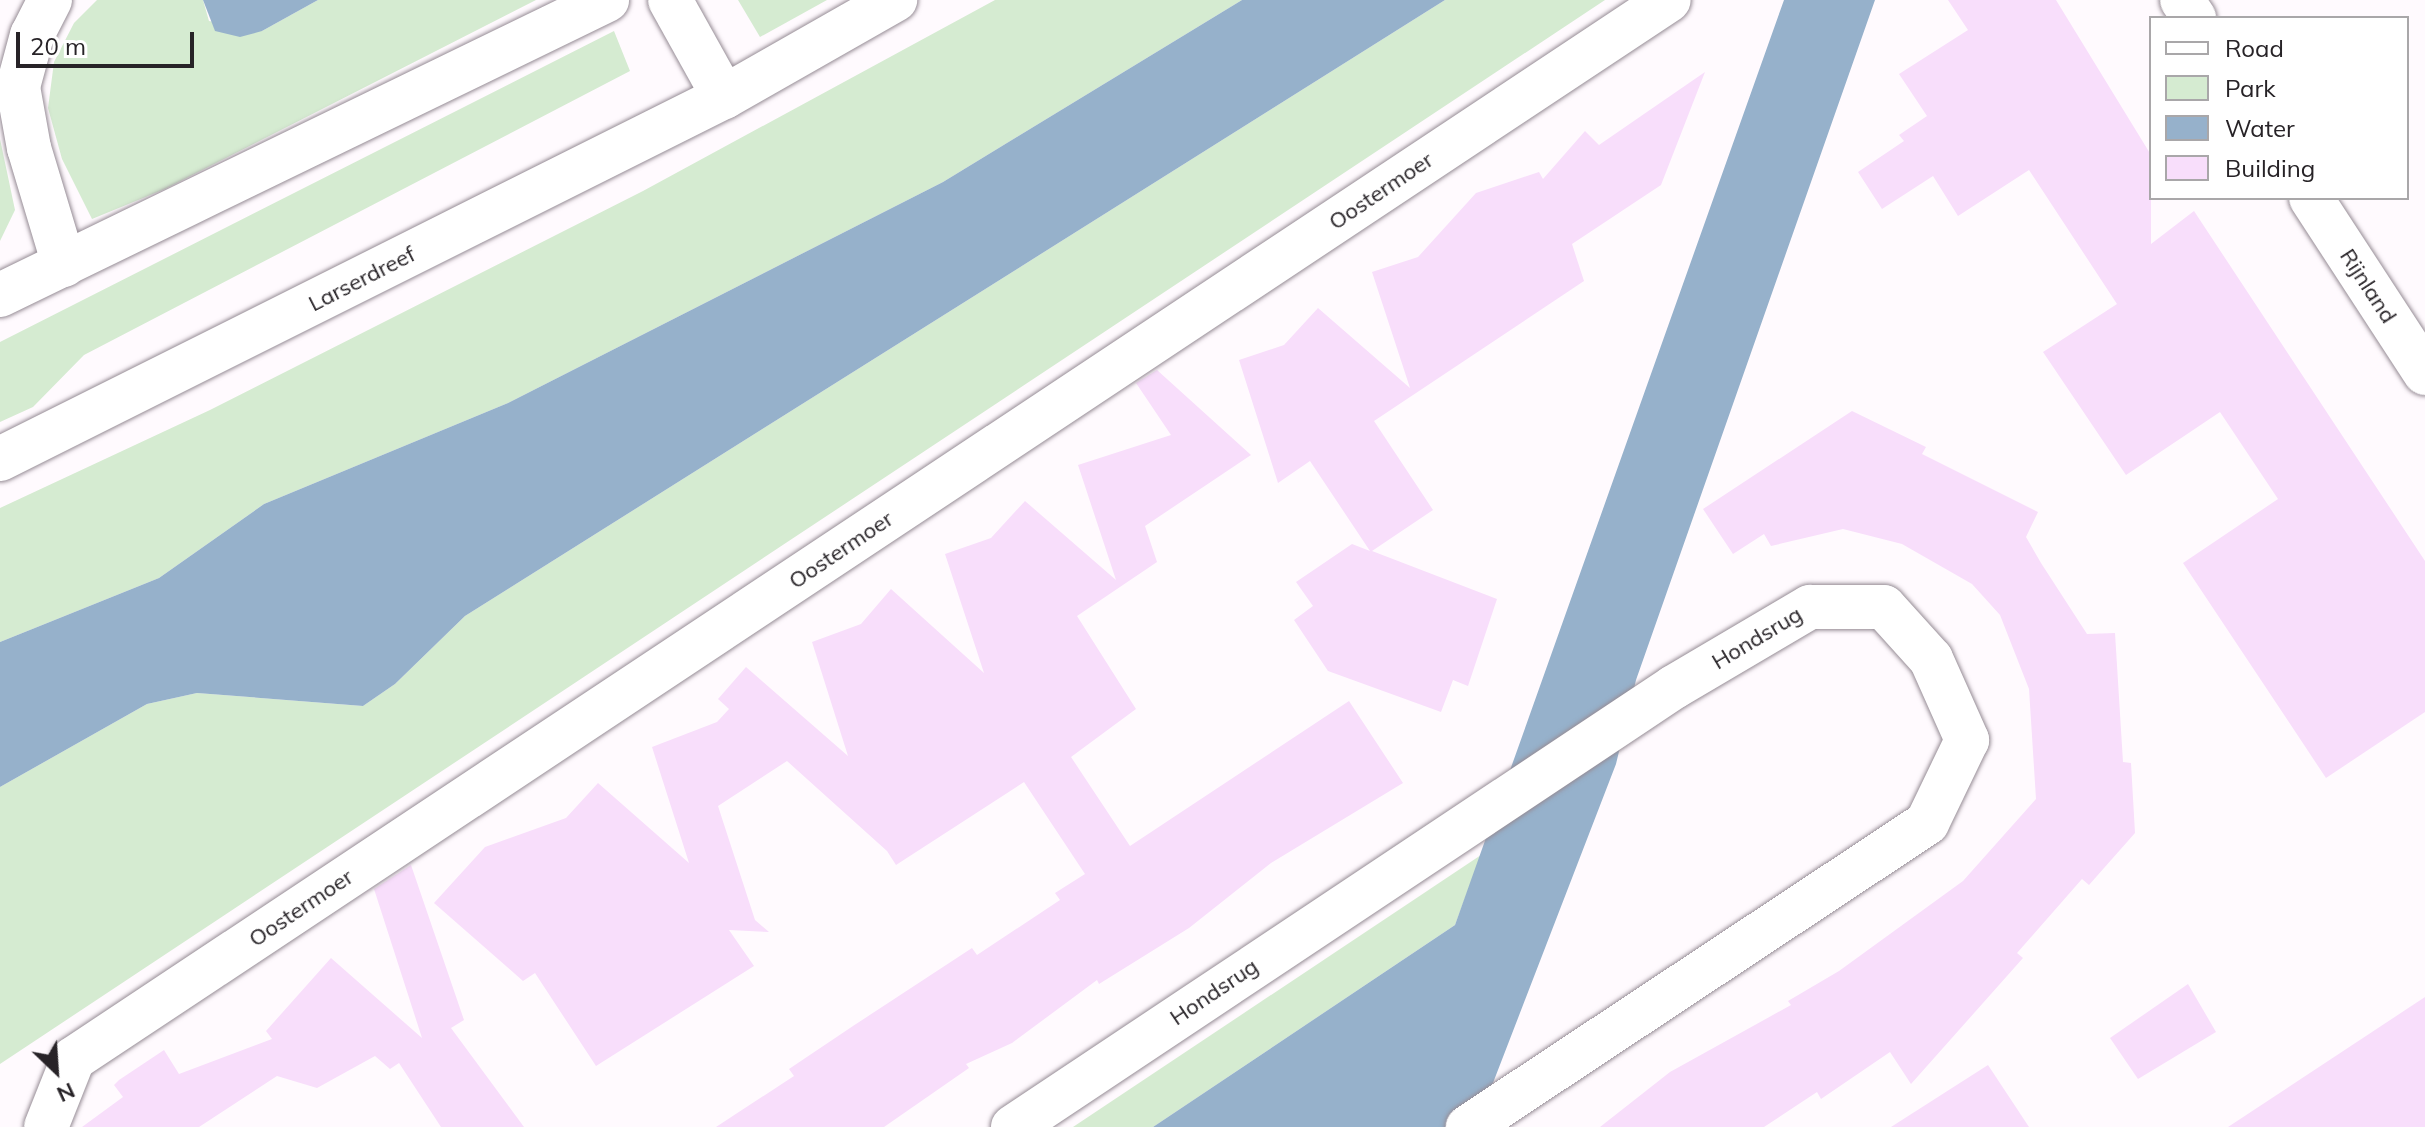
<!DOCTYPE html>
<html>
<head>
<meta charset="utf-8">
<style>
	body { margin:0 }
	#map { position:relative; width:2425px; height:1127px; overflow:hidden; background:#fffafe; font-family:Mulish,sans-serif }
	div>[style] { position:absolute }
	.green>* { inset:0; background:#d5ebd1 }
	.water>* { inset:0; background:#96b1cb }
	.building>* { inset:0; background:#f8defb }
	.roads { filter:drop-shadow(0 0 2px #968c95) drop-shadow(0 0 2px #968c95) }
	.minor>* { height:44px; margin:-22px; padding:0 22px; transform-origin:22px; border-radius:22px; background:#fff }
	.major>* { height:44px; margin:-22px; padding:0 22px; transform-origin:22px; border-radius:22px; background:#fff }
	span { translate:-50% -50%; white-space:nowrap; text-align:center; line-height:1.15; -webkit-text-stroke:6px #fff; paint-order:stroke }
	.street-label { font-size:22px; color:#272327 }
	.legend { position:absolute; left:2149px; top:16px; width:260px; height:184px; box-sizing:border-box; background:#fff; border:2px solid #a9a7a9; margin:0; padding:10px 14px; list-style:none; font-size:24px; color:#272327 }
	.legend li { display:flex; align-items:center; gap:16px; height:40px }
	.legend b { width:40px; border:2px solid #a9a7a9 }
	.north { position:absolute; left:16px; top:1031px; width:80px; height:80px; -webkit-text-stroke:6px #fff; paint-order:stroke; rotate:155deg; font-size:22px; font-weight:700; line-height:32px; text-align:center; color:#272327 }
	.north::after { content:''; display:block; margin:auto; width:28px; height:36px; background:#272327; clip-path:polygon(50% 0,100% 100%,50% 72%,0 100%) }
	.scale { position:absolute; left:16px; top:32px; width:178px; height:36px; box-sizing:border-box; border:4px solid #272327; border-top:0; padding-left:10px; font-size:24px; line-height:28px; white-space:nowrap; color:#272327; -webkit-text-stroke:6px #fff; paint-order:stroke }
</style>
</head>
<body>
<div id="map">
	<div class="green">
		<div style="clip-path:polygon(97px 0,203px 0,209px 21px,262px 31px,318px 0,536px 0,165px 189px,92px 219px,62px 159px,48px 108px,54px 62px,74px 23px)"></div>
		<div style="clip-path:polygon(738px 0,827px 0,760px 37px)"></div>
		<div style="clip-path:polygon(995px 0,1242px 0,943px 182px,508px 403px,264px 504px,159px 578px,0 642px,0 508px,210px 410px,643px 191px)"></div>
		<div style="clip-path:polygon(1445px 0,1605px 0,0 1064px,0 787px,147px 704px,197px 693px,363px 706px,395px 684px,465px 616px)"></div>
		<div style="clip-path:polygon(614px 31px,630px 71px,84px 355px,33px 407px,0 422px,0 342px)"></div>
		<div style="clip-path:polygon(0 139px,15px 210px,0 241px)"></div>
		<div style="clip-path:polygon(1481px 855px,1455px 925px,1153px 1127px,1073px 1127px)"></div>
	</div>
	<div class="water">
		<div style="clip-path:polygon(203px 0,318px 0,262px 31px,240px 37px,215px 31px)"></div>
		<div style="clip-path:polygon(1242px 0,1445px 0,465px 616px,395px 684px,363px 706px,197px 693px,147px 704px,0 787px,0 642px,159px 578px,264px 504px,508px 403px,943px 182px)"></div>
		<div style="clip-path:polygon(1784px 0,1875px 0,1636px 680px,1616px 764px,1476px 1127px,1153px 1127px,1455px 925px)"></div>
	</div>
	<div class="building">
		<div style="clip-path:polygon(1948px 0,2056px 0,2151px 155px,2151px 244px,2194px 211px,2425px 561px,2425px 712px,2326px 778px,2183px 563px,2278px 499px,2220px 412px,2126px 475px,2043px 352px,2117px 304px,2029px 170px,1958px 216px,1933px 176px,1882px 209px,1858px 172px,1904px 141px,1899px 135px,1927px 116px,1899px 74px,1968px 30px)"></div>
		<div style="clip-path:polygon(1705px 72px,1661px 185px,1572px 244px,1584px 281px,1374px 421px,1433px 510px,1372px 551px,1497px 599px,1468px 686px,1453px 680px,1441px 712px,1328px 671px,1294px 620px,1313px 606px,1296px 582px,1352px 544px,1370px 551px,1310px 461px,1278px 483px,1239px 360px,1284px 345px,1318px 308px,1410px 388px,1372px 272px,1418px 257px,1476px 193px,1539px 172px,1543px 179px,1585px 131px,1599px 145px)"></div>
		<div style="clip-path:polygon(1157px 370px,1251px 455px,1145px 526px,1157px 562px,1077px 616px,1136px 709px,1071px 757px,1130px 846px,1349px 701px,1403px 783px,1271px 863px,1189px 928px,1099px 984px,1097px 980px,1012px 1043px,966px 1064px,969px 1068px,884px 1127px,716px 1127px,794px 1076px,789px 1069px,853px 1026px,972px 948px,977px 955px,1060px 900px,1055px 893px,1085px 874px,1024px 782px,896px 865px,887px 851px,787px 761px,718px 806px,755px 920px,769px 932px,729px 930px,754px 966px,596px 1066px,535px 973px,523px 981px,434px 903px,485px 847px,566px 818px,598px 783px,689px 863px,652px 747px,717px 722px,729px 709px,718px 699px,746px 667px,848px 756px,812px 642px,861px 624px,891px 589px,984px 673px,945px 554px,991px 538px,1025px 501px,1116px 580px,1078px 465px,1171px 435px,1136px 383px)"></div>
		<div style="clip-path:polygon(1852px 411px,1926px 447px,1922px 454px,2038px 512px,2026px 537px,2041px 563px,2087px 634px,2115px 633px,2123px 762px,2131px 763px,2135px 833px,2089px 885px,2082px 879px,2017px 953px,2023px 958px,1911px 1084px,1890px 1052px,1821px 1099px,1817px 1092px,1764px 1127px,1600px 1127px,1670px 1072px,1791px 1005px,1788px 1001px,1839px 971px,1963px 881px,2036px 799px,2029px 689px,2000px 615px,1972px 584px,1902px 544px,1843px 529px,1771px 546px,1764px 534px,1733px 554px,1703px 509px)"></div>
		<div style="clip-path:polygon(411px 865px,464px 1020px,451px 1028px,524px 1127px,441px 1127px,399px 1063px,390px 1069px,375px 1056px,317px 1088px,277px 1076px,199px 1127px,82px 1127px,123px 1097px,114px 1085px,119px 1080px,164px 1050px,179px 1074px,272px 1039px,266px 1031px,331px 958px,422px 1038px,374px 889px)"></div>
		<div style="clip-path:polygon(2188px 984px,2216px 1032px,2138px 1079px,2110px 1038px)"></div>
		<div style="clip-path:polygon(2425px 997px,2425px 1127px,2228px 1127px,2372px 1032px)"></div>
		<div style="clip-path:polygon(1988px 1065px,2029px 1127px,1891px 1127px)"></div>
	</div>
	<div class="roads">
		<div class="minor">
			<div style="left:50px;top:0;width:39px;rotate:117deg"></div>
			<div style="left:32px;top:35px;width:54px;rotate:105.1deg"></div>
			<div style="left:18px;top:87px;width:62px;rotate:79.8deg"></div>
			<div style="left:29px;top:148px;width:122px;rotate:73.3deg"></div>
			<div style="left:670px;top:0;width:111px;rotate:60.9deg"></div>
			<div style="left:2182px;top:0;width:22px;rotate:56deg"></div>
			<div style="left:2311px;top:198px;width:209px;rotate:56.9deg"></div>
			<div style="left:46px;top:1127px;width:73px;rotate:-68.3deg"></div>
			<div style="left:73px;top:1059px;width:1915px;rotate:-33.57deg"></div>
			<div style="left:1013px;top:1127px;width:794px;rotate:-33.65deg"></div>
			<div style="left:1674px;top:687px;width:158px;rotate:-30.5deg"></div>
			<div style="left:1810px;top:607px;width:74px"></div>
			<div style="left:1884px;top:607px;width:70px;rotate:47.9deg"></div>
			<div style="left:1931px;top:659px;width:89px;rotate:66deg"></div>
			<div style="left:1967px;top:740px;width:92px;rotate:115.7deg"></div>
			<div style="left:1927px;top:823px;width:551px;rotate:146.48deg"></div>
		</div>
		<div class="major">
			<div style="left:0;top:295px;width:675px;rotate:-25.92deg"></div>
			<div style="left:0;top:459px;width:809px;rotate:-26.57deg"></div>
			<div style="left:724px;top:97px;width:197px;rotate:-29.6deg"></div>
		</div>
	</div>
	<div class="street-label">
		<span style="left:1381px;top:191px;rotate:-34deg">Oostermoer</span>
		<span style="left:362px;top:279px;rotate:-27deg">Larserdreef</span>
		<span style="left:2368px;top:286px;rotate:57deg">Rijnland</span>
		<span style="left:841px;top:550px;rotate:-34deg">Oostermoer</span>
		<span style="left:1757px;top:638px;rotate:-31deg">Hondsrug</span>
		<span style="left:301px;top:908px;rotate:-34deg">Oostermoer</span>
		<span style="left:1214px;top:992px;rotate:-34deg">Hondsrug</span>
	</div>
	<ul class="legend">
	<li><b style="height:10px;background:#fff"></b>Road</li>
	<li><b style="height:22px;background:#d5ebd1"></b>Park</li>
	<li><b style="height:22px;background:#96b1cb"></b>Water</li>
	<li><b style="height:22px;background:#f8defb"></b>Building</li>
	</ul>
	<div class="north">N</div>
	<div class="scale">20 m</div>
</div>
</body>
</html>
